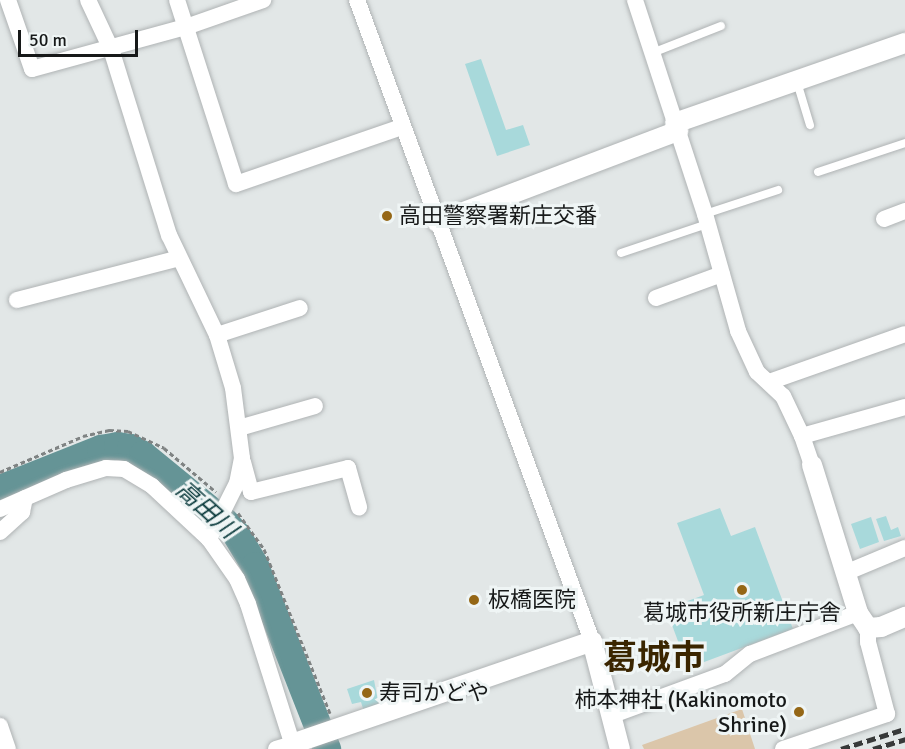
<!DOCTYPE html>
<html>
<head>
<meta charset="utf-8">
<style>
	body { margin:0 }
	#map { position:relative; width:905px; height:749px; overflow:hidden; background:#e2e7e7; font-family:Signika,"Noto Sans JP",sans-serif }
	div>[style] { position:absolute }
	.green>* { inset:0; background:#dbc6aa }
	.river>* { height:28px; margin:-14px; padding:0 14px; transform-origin:14px; border-radius:14px; background:#659496 }
	.building>* { inset:0; background:#a8d9db }
	.path>* { height:3px; margin-top:-1.5px; transform-origin:0; background:repeating-linear-gradient(90deg,#7f8383 0 4.5px,transparent 0 7.5px) }
	.roads { filter:drop-shadow(0 0 2px #afb3b4) drop-shadow(0 0 2px #afb3b4) }
	.service>* { height:8px; margin:-4px; padding:0 4px; transform-origin:4px; border-radius:4px; background:#fff }
	.minor>* { height:16px; margin:-8px; padding:0 8px; transform-origin:8px; border-radius:8px; background:#fff }
	.tertiary>* { height:20px; margin:-10px; padding:0 10px; transform-origin:10px; border-radius:10px; background:#fff }
	.rail>* { height:4.5px; margin-top:-2.25px; transform-origin:0; background:repeating-linear-gradient(90deg,#373939 0 9px,transparent 0 13.5px) }
	.dots>* { width:16px; height:16px; translate:-50% -50%; box-sizing:border-box; border:3px solid #eff5f5; border-radius:50% }
	span { translate:-50% -50%; white-space:nowrap; text-align:center; line-height:1.15; -webkit-text-stroke:6px #eff5f5; paint-order:stroke }
	.poi-label { font-size:22px; color:#171919 }
	.left { translate:0 -50%; text-align:left }
	.right { translate:-100% -50%; text-align:right }
	.water-label { font-size:24px; color:#09393b; font-style:italic }
	.town-label { font-size:34px; color:#3a2500; font-weight:700 }
	.scale { position:absolute; left:18px; top:30px; width:120px; height:27px; box-sizing:border-box; border:3px solid #171919; border-top:0; padding-left:8px; font-size:18px; line-height:21px; white-space:nowrap; color:#171919; -webkit-text-stroke:4px #eff5f5; paint-order:stroke }
</style>
</head>
<body>
<div id="map">
	<div class="green">
		<div style="clip-path:polygon(742px 709px,755px 749px,644px 749px,642px 745px)"></div>
	</div>
	<div class="river">
		<div style="left:0;top:489px;width:109px;rotate:-21.6deg"></div>
		<div style="left:101px;top:449px;width:17px;rotate:-10deg"></div>
		<div style="left:118px;top:446px;width:13px;rotate:9deg"></div>
		<div style="left:131px;top:448px;width:14px;rotate:30deg"></div>
		<div style="left:143px;top:455px;width:106px;rotate:39.3deg"></div>
		<div style="left:225px;top:522px;width:16px;rotate:47deg"></div>
		<div style="left:236px;top:534px;width:37px;rotate:59deg"></div>
		<div style="left:255px;top:566px;width:197px;rotate:68.5deg"></div>
	</div>
	<div class="building">
		<div style="clip-path:polygon(481px 59px,506px 130px,523px 125px,530px 145px,497px 156px,465px 64px)"></div>
		<div style="clip-path:polygon(720px 508px,731px 536px,755px 527px,793px 629px,688px 668px,666px 609px,704px 595px,677px 523px)"></div>
		<div style="clip-path:polygon(886px 516px,891px 530px,898px 527px,901px 536px,884px 541px,876px 519px)"></div>
		<div style="clip-path:polygon(871px 517px,879px 542px,860px 549px,851px 524px)"></div>
		<div style="clip-path:polygon(374px 680px,380px 711px,365px 715px,361px 702px,352px 704px,347px 689px)"></div>
	</div>
	<div class="path">
		<div style="left:0;top:472px;width:90px;rotate:-23.4deg"></div>
		<div style="left:83px;top:436px;width:27px;rotate:-13deg"></div>
		<div style="left:109px;top:430px;width:19px;rotate:3deg"></div>
		<div style="left:128px;top:431px;width:40px;rotate:25deg"></div>
		<div style="left:164px;top:448px;width:68px;rotate:40.2deg"></div>
		<div style="left:238px;top:513px;width:44px;rotate:54.2deg"></div>
		<div style="left:264px;top:549px;width:177px;rotate:68.1deg"></div>
	</div>
	<div class="roads">
		<div class="service">
			<div style="left:652px;top:53px;width:74px;rotate:-21.4deg"></div>
			<div style="left:797px;top:82px;width:45px;rotate:73.2deg"></div>
			<div style="left:818px;top:172px;width:92px;rotate:-18.4deg"></div>
			<div style="left:705px;top:214px;width:77px;rotate:-18.2deg"></div>
			<div style="left:621px;top:253px;width:91px;rotate:-18.6deg"></div>
		</div>
		<div class="minor">
			<div style="left:8px;top:0;width:73px;rotate:70.8deg"></div>
			<div style="left:32px;top:69px;width:160px;rotate:-15.3deg"></div>
			<div style="left:186px;top:27px;width:82px;rotate:-19.3deg"></div>
			<div style="left:88px;top:0;width:54px;rotate:64.9deg"></div>
			<div style="left:111px;top:49px;width:195px;rotate:72.7deg"></div>
			<div style="left:169px;top:235px;width:111px;rotate:64.4deg"></div>
			<div style="left:217px;top:335px;width:55px;rotate:73.2deg"></div>
			<div style="left:233px;top:388px;width:71px;rotate:82.7deg"></div>
			<div style="left:242px;top:458px;width:25px;rotate:101deg"></div>
			<div style="left:237px;top:483px;width:63px;rotate:116.6deg"></div>
			<div style="left:177px;top:0;width:193px;rotate:72.2deg"></div>
			<div style="left:236px;top:184px;width:176px;rotate:-19deg"></div>
			<div style="left:357px;top:0;width:683px;rotate:69.87deg"></div>
			<div style="left:635px;top:0;width:225px;rotate:71.9deg"></div>
			<div style="left:705px;top:214px;width:122px;rotate:74.2deg"></div>
			<div style="left:738px;top:331px;width:45px;rotate:65.1deg"></div>
			<div style="left:757px;top:372px;width:35px;rotate:43deg"></div>
			<div style="left:783px;top:396px;width:44px;rotate:64.6deg"></div>
			<div style="left:802px;top:436px;width:31px;rotate:71deg"></div>
			<div style="left:884px;top:219px;width:22px;rotate:-21deg"></div>
			<div style="left:656px;top:298px;width:70px;rotate:-20deg"></div>
			<div style="left:17px;top:300px;width:167px;rotate:-14.5deg"></div>
			<div style="left:217px;top:335px;width:87px;rotate:-18deg"></div>
			<div style="left:769px;top:382px;width:144px;rotate:-19.4deg"></div>
			<div style="left:239px;top:428px;width:79px;rotate:-16.1deg"></div>
			<div style="left:802px;top:436px;width:107px;rotate:-15.7deg"></div>
			<div style="left:243px;top:462px;width:31px;rotate:75deg"></div>
			<div style="left:251px;top:492px;width:100px;rotate:-13.9deg"></div>
			<div style="left:348px;top:468px;width:41px;rotate:74.2deg"></div>
			<div style="left:0;top:509px;width:72px;rotate:-23.7deg"></div>
			<div style="left:66px;top:480px;width:42px;rotate:-16.7deg"></div>
			<div style="left:106px;top:468px;width:18px;rotate:3deg"></div>
			<div style="left:124px;top:469px;width:33px;rotate:31deg"></div>
			<div style="left:152px;top:486px;width:78px;rotate:42.9deg"></div>
			<div style="left:209px;top:539px;width:49px;rotate:55deg"></div>
			<div style="left:237px;top:579px;width:27px;rotate:66deg"></div>
			<div style="left:248px;top:604px;width:152px;rotate:72.4deg"></div>
			<div style="left:0;top:532px;width:30px;rotate:-42deg"></div>
			<div style="left:22px;top:512px;width:14px;rotate:-78deg"></div>
			<div style="left:845px;top:573px;width:65px;rotate:-22.6deg"></div>
			<div style="left:610px;top:716px;width:122px;rotate:-20.1deg"></div>
			<div style="left:725px;top:674px;width:32px;rotate:-39deg"></div>
			<div style="left:750px;top:654px;width:116px;rotate:-20.8deg"></div>
			<div style="left:0;top:726px;width:24px;rotate:71deg"></div>
			<div style="left:276px;top:749px;width:17px;rotate:-17deg"></div>
			<div style="left:783px;top:749px;width:110px;rotate:-18.6deg"></div>
			<div style="left:887px;top:714px;width:74px;rotate:-104.8deg"></div>
			<div style="left:868px;top:642px;width:14px;rotate:-90deg"></div>
		</div>
		<div class="tertiary">
			<div style="left:675px;top:123px;width:244px;rotate:-19.2deg"></div>
			<div style="left:437px;top:222px;width:258px;rotate:-20.7deg"></div>
			<div style="left:812px;top:465px;width:155px;rotate:72.7deg"></div>
			<div style="left:858px;top:613px;width:18px;rotate:56deg"></div>
			<div style="left:868px;top:628px;width:13px;rotate:-4deg"></div>
			<div style="left:881px;top:627px;width:26px;rotate:-23deg"></div>
			<div style="left:292px;top:744px;width:317px;rotate:-18.9deg"></div>
			<div style="left:592px;top:641px;width:112px;rotate:75.5deg"></div>
		</div>
	</div>
	<div class="rail">
		<div style="left:841px;top:749px;width:67px;rotate:-17.4deg"></div>
		<div style="left:873px;top:749px;width:34px;rotate:-17deg"></div>
	</div>
	<div class="dots">
		<div style="left:387px;top:216px;background:#956716"></div>
		<div style="left:742px;top:590px;background:#956716"></div>
		<div style="left:474px;top:600px;background:#956716"></div>
		<div style="left:367px;top:693px;background:#956716"></div>
		<div style="left:799px;top:712px;background:#956716"></div>
	</div>
	<div class="poi-label">
		<span class="left" style="left:399px;top:216px">高田警察署新庄交番</span>
		<span class="left" style="left:488px;top:600px">板橋医院</span>
		<span style="left:742px;top:613px">葛城市役所新庄庁舎</span>
		<span class="left" style="left:379px;top:693px">寿司かどや</span>
		<span class="right" style="left:787px;top:712px">柿本神社 (Kakinomoto<br>Shrine)</span>
	</div>
	<div class="water-label">
		<span style="left:206px;top:510px;rotate:42deg">高田川</span>
	</div>
	<div class="town-label">
		<span style="left:654px;top:659px">葛城市</span>
	</div>
	<div class="scale">50 m</div>
</div>
</body>
</html>
